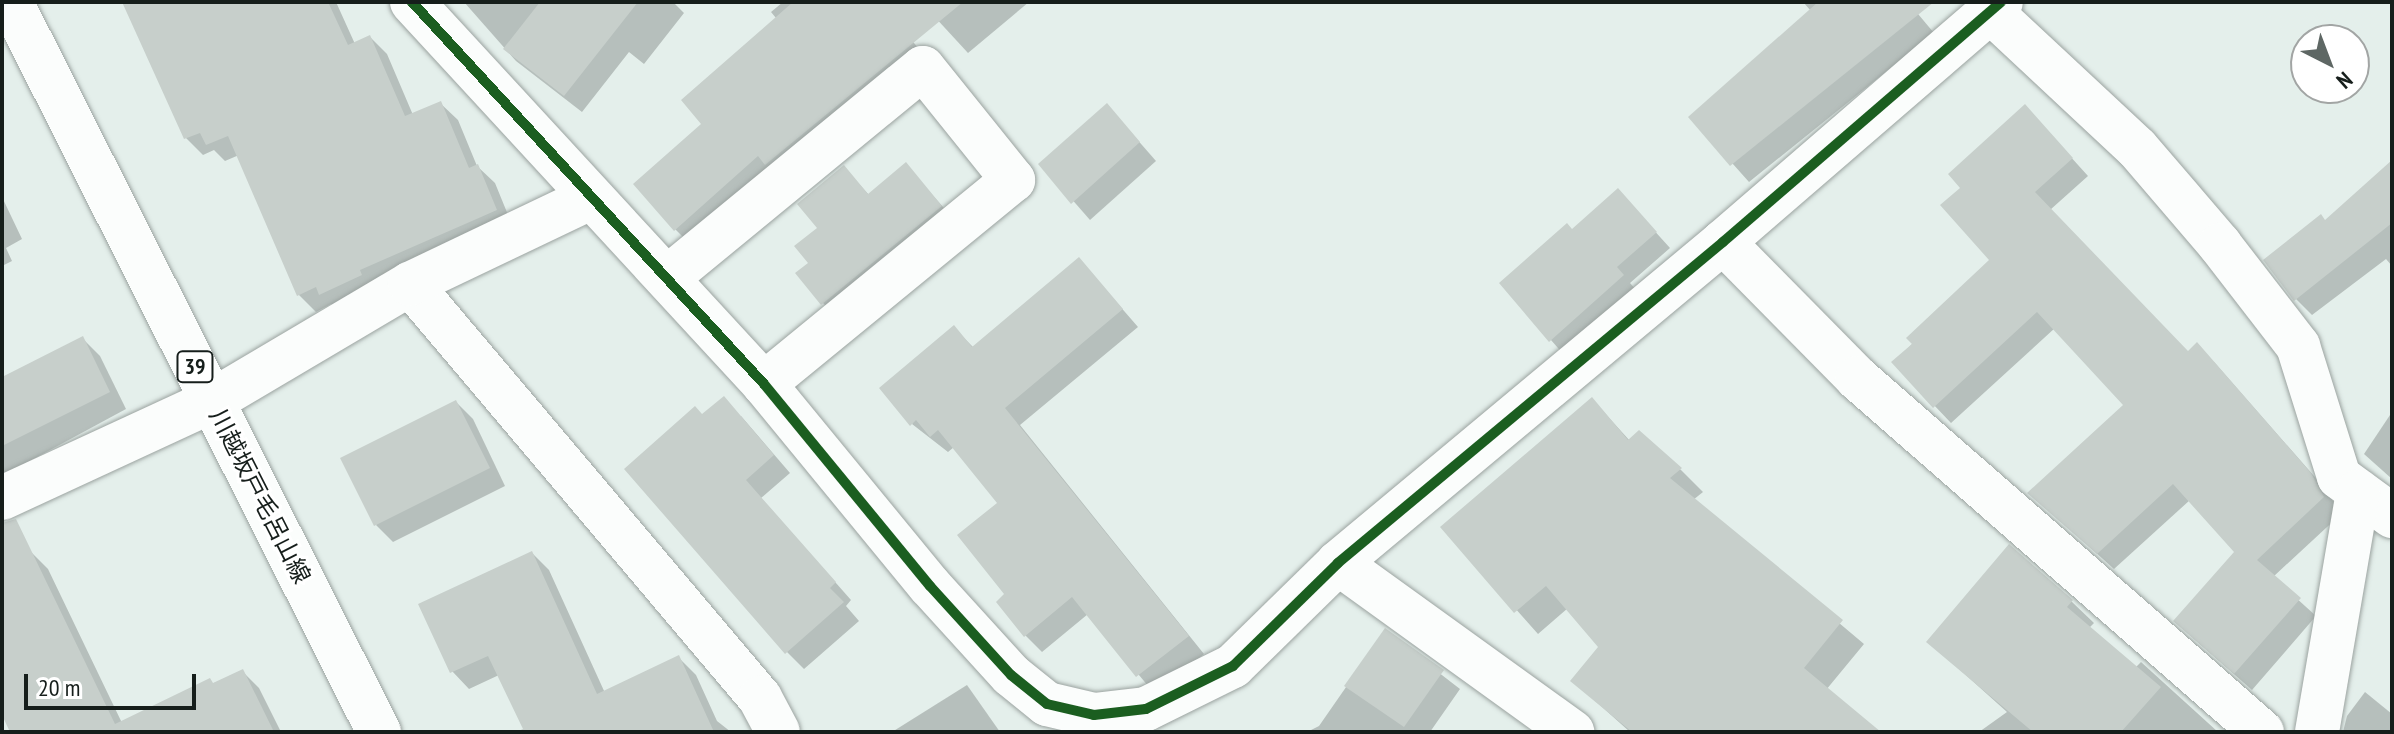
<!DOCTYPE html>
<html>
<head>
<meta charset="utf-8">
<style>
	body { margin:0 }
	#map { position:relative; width:2394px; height:734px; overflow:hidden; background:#e4efeb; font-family:"PT Sans Narrow","Noto Sans JP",sans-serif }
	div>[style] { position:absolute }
	.shadow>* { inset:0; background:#0003 }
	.building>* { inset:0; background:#c7cfcb }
	.roads { filter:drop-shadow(0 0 2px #9ba3a0) drop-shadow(0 0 2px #9ba3a0) }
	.minor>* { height:44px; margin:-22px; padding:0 22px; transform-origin:22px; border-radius:22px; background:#fbfdfc }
	.primary>* { height:44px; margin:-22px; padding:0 22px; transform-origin:22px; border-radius:22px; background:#fbfdfc }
	.cycleway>* { height:10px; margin:-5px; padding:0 5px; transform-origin:5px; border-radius:5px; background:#1b5e20 }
	span { translate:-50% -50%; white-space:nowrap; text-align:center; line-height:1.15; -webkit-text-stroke:6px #fff; paint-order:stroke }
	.shield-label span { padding:2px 6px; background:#fff; border:2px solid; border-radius:6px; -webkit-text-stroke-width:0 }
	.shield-label { font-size:22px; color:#161e1b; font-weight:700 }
	.street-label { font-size:24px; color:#161e1b }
	.frame { position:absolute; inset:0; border:4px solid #161e1b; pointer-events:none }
	.north { position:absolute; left:2290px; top:24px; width:80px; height:80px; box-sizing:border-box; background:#fff; border:2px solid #a2a5a4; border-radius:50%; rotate:138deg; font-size:22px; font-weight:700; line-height:32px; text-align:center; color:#161e1b }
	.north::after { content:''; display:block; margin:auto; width:28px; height:36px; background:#5e6764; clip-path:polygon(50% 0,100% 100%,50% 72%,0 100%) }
	.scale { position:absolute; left:24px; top:674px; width:172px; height:36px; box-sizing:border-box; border:4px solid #161e1b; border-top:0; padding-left:10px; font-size:24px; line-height:28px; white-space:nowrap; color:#161e1b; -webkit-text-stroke:6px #fff; paint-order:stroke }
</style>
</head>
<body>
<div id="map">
	<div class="shadow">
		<div style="clip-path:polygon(124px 2px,336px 2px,355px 44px,370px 37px,387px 54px,413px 115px,440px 103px,458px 120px,477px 166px,495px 183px,513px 227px,338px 311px,331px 304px,316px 312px,299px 295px,239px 155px,225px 161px,214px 150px,203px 155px,186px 138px)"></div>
		<div style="clip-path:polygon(464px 2px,673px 2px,684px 13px,644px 64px,629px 52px,582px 112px,516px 61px)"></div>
		<div style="clip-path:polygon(783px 2px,880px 2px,929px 61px,692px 246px,675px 229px,704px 124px,776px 18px,771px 12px)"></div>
		<div style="clip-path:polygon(921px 2px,1029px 2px,968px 53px)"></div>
		<div style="clip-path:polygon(1803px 2px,1908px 2px,1934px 33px,1749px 182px,1691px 117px,1811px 11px)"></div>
		<div style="clip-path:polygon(1107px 105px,1156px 161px,1090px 220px,1041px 164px)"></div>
		<div style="clip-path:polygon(2041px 124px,2088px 176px,2050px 210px,2188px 354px,2214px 362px,2328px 492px,2340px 515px,2273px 577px,2316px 616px,2252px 690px,2193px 638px,2237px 552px,2190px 500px,2114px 569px,2030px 493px,2126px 405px,2055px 328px,1951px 423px,1894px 363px,1992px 260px)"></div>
		<div style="clip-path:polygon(2392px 164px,2392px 266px,2386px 259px,2312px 315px,2296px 299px,2326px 222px)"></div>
		<div style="clip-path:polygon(906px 165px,958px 224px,840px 320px,823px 303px,810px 263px,820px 228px,860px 185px,869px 195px)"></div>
		<div style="clip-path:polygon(2px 197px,22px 239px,6px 248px,12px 261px,2px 266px)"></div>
		<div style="clip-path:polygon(1632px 206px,1670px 248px,1630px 283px,1637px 291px,1565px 356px,1502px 284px,1573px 231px)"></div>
		<div style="clip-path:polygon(1079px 259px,1138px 327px,1020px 425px,1204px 654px,1154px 693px,1088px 614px,1042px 652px,1025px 635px,1007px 595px,1000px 503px,954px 447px,948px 452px,912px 424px,954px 328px,974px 348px)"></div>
		<div style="clip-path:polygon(83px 339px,100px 356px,126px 409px,2px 476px,2px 379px)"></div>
		<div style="clip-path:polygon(1592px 399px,1630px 441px,1639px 433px,1681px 470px,1703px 492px,1693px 500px,1864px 644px,1826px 690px,1878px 732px,1630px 732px,1573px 681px,1601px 647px,1568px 608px,1538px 634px,1443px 527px)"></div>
		<div style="clip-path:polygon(456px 402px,473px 419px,505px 486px,393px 542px,376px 525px)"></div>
		<div style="clip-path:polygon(2392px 412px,2392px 479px,2364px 454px)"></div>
		<div style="clip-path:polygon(741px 416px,790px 473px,761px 498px,851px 600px,846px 606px,859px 621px,804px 669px,787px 652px,703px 417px)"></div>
		<div style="clip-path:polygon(31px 552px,48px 569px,122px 723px,242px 671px,259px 688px,281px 732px,13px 732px,2px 710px,2px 566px)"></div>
		<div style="clip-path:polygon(532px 553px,549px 570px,605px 693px,679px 658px,696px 675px,717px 721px,731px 732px,526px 732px,499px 675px,469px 689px,452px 671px)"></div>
		<div style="clip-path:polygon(2071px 601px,2094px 623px,2089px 628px,2135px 668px,2141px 662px,2218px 732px,1979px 732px,2007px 712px,1929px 642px)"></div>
		<div style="clip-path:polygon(1385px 631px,1460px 689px,1430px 732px,1307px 732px,1319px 726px)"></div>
		<div style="clip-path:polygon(967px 685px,1000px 732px,892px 732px)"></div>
		<div style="clip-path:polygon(2365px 692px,2392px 714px,2392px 732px,2343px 732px,2347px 716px)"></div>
	</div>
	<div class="building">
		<div style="clip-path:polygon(122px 2px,328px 2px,348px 45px,370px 35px,405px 116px,441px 101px,469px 168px,478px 164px,497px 210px,360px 270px,362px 275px,319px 295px,316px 287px,297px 296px,228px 136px,206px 145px,200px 133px,184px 139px)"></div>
		<div style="clip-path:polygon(540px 2px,638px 2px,564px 96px,503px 49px)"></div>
		<div style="clip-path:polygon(793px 2px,963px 2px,765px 165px,758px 156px,674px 231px,633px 184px,701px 124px,681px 100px)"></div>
		<div style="clip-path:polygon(1818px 2px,1934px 2px,1730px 166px,1688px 117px)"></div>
		<div style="clip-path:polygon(1107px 103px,1140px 142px,1071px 204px,1038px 164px)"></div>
		<div style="clip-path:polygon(2025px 104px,2073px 158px,2035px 192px,2188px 351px,2197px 342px,2311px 473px,2324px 497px,2257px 560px,2301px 598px,2234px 674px,2173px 621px,2234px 552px,2173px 484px,2097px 554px,2027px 493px,2123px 405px,2037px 312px,1933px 408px,1891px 362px,1912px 344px,1906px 338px,1989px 260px,1940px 205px,1960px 188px,1948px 174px)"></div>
		<div style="clip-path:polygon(2392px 160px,2392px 223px,2294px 301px,2263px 260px,2321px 214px,2325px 220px)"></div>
		<div style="clip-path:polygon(906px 162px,942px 206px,821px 305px,795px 273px,808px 263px,794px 246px,817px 228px,797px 204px,844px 165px,868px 194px)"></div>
		<div style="clip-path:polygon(1618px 188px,1657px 232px,1617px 267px,1624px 275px,1549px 342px,1499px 283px,1567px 223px,1572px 229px)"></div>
		<div style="clip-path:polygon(1079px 257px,1123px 309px,1005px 408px,1189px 636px,1136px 677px,1072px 597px,1024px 637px,996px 602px,1004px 594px,957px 535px,997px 503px,938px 430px,930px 437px,916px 420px,910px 426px,879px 388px,954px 325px,972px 347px)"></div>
		<div style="clip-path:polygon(83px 336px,110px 392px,2px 446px,2px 377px)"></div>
		<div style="clip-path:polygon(724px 396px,774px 455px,746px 480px,836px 582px,830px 588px,844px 602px,785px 654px,624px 469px,695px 406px,702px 414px)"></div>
		<div style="clip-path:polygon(1592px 397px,1628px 440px,1639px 430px,1682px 468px,1670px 478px,1843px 620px,1804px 668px,1881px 732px,1632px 732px,1570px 681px,1598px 647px,1546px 586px,1514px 613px,1440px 527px)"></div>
		<div style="clip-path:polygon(456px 400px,490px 468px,374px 526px,340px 458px)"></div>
		<div style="clip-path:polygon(16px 519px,115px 724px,210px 678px,213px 683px,243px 669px,274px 732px,10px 732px,2px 715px,2px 523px)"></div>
		<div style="clip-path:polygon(2009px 544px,2073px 600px,2067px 607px,2161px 687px,2121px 732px,2033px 732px,1926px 642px)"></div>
		<div style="clip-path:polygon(532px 551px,597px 694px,679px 655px,714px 732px,516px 732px,523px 729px,488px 656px,450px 673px,418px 604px)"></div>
		<div style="clip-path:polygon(1385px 628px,1444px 670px,1404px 727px,1344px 686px)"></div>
	</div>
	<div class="roads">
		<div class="minor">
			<div style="left:412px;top:2px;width:519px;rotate:47.34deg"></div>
			<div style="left:764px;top:384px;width:261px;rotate:50.6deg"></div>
			<div style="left:930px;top:586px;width:120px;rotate:47.7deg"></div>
			<div style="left:1011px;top:675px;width:46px;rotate:38.9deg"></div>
			<div style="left:1047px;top:704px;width:48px;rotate:13.2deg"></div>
			<div style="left:1094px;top:715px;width:52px;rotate:-6.6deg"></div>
			<div style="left:1146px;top:709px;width:97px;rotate:-26.3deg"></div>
			<div style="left:1233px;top:666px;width:147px;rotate:-44.4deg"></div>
			<div style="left:1338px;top:563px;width:501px;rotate:-39.82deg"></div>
			<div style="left:1723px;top:242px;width:367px;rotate:-40.8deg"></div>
			<div style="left:1990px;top:11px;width:201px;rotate:43deg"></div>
			<div style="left:2137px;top:148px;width:128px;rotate:49.4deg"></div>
			<div style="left:2220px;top:245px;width:128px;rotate:52.3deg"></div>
			<div style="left:2298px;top:346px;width:137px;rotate:72.6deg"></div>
			<div style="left:2339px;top:477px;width:66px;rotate:36.3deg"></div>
			<div style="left:1723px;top:242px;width:191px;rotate:45.4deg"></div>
			<div style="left:1857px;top:378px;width:538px;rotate:41.16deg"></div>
			<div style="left:667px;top:278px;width:331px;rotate:-39.4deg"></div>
			<div style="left:923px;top:68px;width:144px;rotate:51.2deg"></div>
			<div style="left:1013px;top:180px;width:322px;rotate:140.7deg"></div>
			<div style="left:410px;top:284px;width:542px;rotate:49.79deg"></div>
			<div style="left:760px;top:698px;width:38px;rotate:62deg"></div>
			<div style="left:2px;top:498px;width:231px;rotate:-24.8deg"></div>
			<div style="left:212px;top:401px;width:230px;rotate:-30.6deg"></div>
			<div style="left:410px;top:284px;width:197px;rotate:-25.5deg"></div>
			<div style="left:1338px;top:563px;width:289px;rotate:35.8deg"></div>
			<div style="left:2317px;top:732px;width:244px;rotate:-80.3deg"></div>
		</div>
		<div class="primary">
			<div style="left:11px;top:2px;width:818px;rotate:63.25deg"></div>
		</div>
	</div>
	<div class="cycleway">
		<div style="left:412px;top:2px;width:519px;rotate:47.34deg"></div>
		<div style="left:764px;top:384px;width:261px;rotate:50.6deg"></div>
		<div style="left:930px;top:586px;width:120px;rotate:47.7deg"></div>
		<div style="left:1011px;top:675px;width:46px;rotate:38.9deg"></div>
		<div style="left:1047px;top:704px;width:48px;rotate:13.2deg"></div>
		<div style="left:1094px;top:715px;width:52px;rotate:-6.6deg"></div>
		<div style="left:1146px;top:709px;width:97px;rotate:-26.3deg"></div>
		<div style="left:1233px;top:666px;width:147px;rotate:-44.4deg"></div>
		<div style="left:1338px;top:563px;width:501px;rotate:-39.82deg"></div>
		<div style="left:1723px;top:242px;width:367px;rotate:-40.8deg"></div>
	</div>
	<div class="shield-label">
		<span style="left:195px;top:367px">39</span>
	</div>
	<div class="street-label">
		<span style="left:260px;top:496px;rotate:63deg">川越坂戸毛呂山線</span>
	</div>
	<div class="frame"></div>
	<div class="north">N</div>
	<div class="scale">20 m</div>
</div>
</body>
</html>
